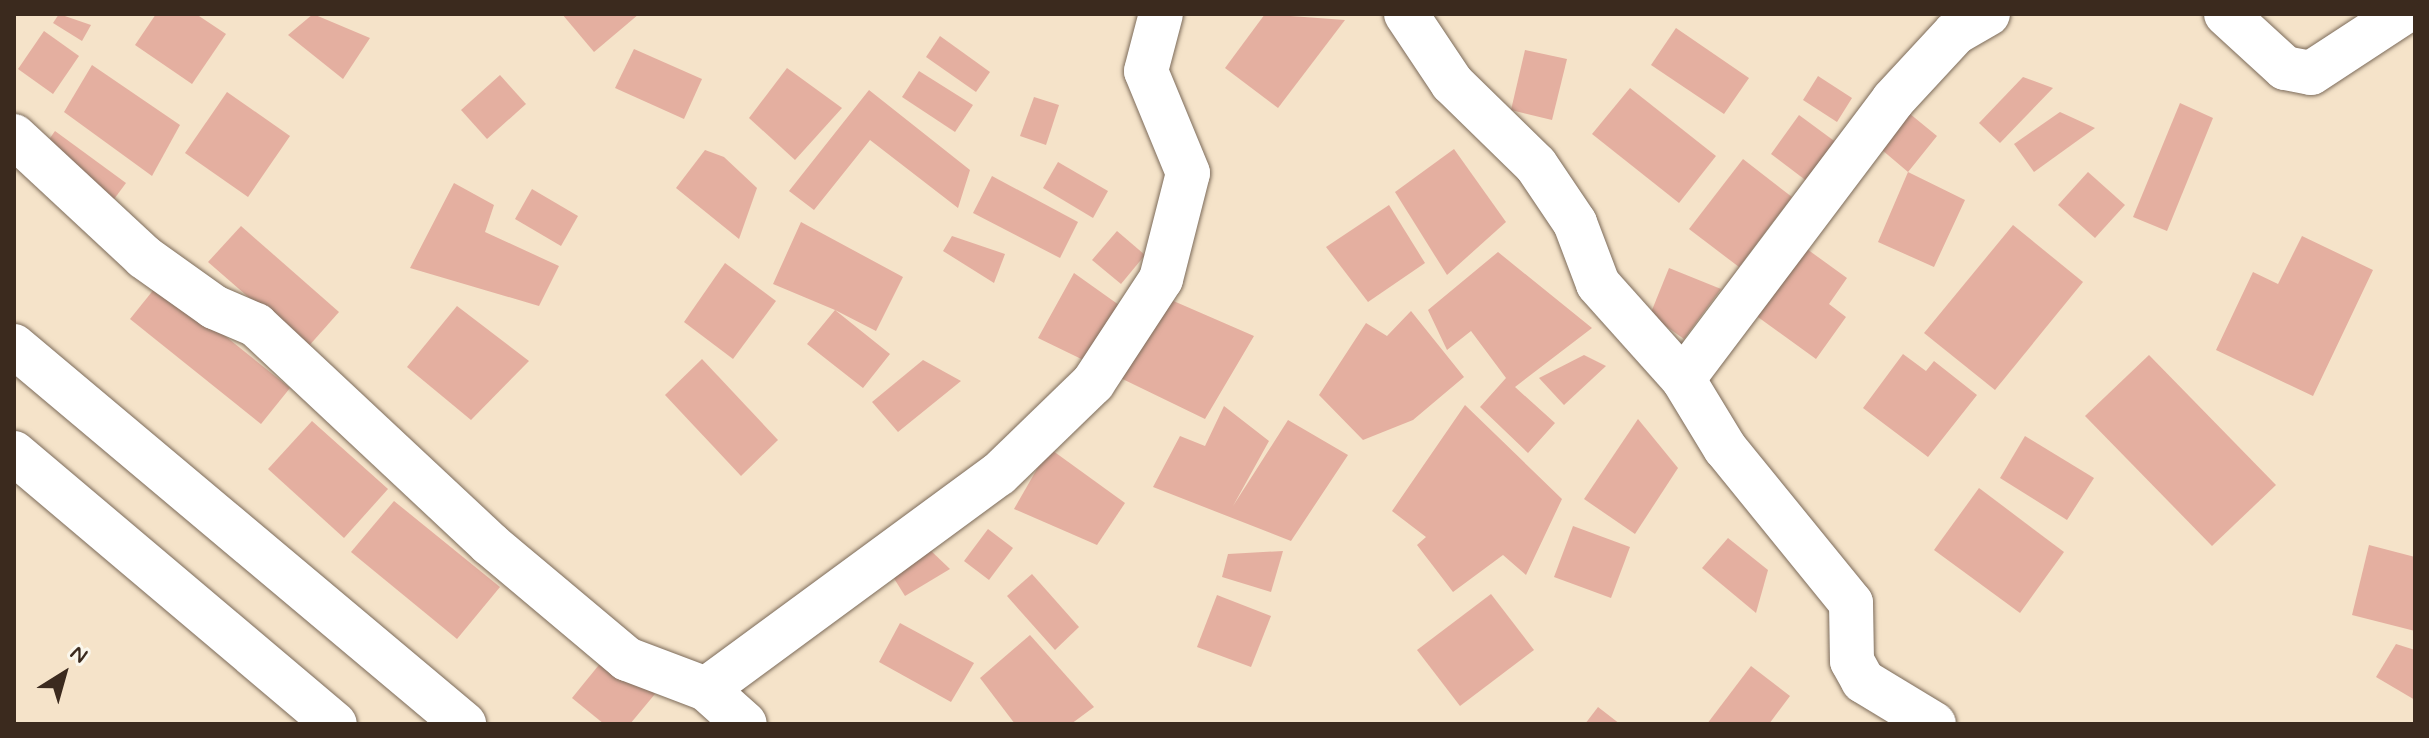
<!DOCTYPE html>
<html>
<head>
<meta charset="utf-8">
<style>
	body { margin:0 }
	#map { position:relative; width:2429px; height:738px; overflow:hidden; background:#f5e3c9; font-family:Mynerve,sans-serif }
	div>[style] { position:absolute }
	.building>* { inset:0; background:#e4afa0 }
	.roads { filter:drop-shadow(0 0 2px #7c6b5a) drop-shadow(0 0 2px #7c6b5a) }
	.street>* { height:44px; margin:-22px; padding:0 22px; transform-origin:22px; border-radius:22px; background:#fff }
	.secondary>* { height:44px; margin:-22px; padding:0 22px; transform-origin:22px; border-radius:22px; background:#fff }
	span { translate:-50% -50%; white-space:nowrap; text-align:center; line-height:1.15; -webkit-text-stroke:6px #fbf7ec; paint-order:stroke }
	.frame { position:absolute; inset:0; border:16px solid #3b2a1e; pointer-events:none }
	.north { position:absolute; left:24px; top:634px; width:80px; height:80px; -webkit-text-stroke:6px #fbf7ec; paint-order:stroke; rotate:37deg; font-size:22px; font-weight:700; line-height:32px; text-align:center; color:#3b2a1e }
	.north::after { content:''; display:block; margin:auto; width:28px; height:36px; background:#3b2a1e; clip-path:polygon(50% 0,100% 100%,50% 72%,0 100%) }
</style>
</head>
<body>
<div id="map">
	<div class="building">
		<div style="clip-path:polygon(59px 14px,91px 25px,82px 41px,53px 23px)"></div>
		<div style="clip-path:polygon(156px 14px,196px 14px,226px 34px,192px 84px,135px 45px)"></div>
		<div style="clip-path:polygon(313px 14px,370px 38px,343px 79px,288px 35px)"></div>
		<div style="clip-path:polygon(562px 14px,639px 14px,594px 52px)"></div>
		<div style="clip-path:polygon(1265px 14px,1345px 20px,1278px 108px,1225px 68px)"></div>
		<div style="clip-path:polygon(1676px 28px,1749px 78px,1724px 114px,1651px 65px)"></div>
		<div style="clip-path:polygon(44px 31px,79px 56px,53px 94px,18px 69px)"></div>
		<div style="clip-path:polygon(940px 36px,990px 72px,976px 92px,926px 57px)"></div>
		<div style="clip-path:polygon(634px 49px,702px 79px,684px 119px,615px 88px)"></div>
		<div style="clip-path:polygon(1525px 50px,1567px 59px,1552px 120px,1511px 110px)"></div>
		<div style="clip-path:polygon(92px 65px,180px 125px,152px 176px,64px 112px)"></div>
		<div style="clip-path:polygon(787px 68px,842px 108px,795px 160px,749px 118px)"></div>
		<div style="clip-path:polygon(919px 71px,973px 105px,955px 132px,902px 97px)"></div>
		<div style="clip-path:polygon(500px 75px,526px 104px,487px 139px,461px 110px)"></div>
		<div style="clip-path:polygon(1818px 76px,1852px 98px,1837px 122px,1803px 100px)"></div>
		<div style="clip-path:polygon(2023px 77px,2053px 88px,2000px 143px,1979px 123px)"></div>
		<div style="clip-path:polygon(1630px 88px,1716px 156px,1679px 203px,1592px 134px)"></div>
		<div style="clip-path:polygon(869px 90px,970px 170px,958px 208px,870px 140px,814px 210px,789px 191px)"></div>
		<div style="clip-path:polygon(227px 92px,290px 136px,248px 197px,185px 153px)"></div>
		<div style="clip-path:polygon(1034px 97px,1059px 105px,1046px 145px,1020px 136px)"></div>
		<div style="clip-path:polygon(1893px 100px,1937px 136px,1908px 172px,1965px 200px,1934px 267px,1878px 242px,1908px 172px,1875px 144px)"></div>
		<div style="clip-path:polygon(2180px 103px,2213px 118px,2167px 231px,2133px 217px)"></div>
		<div style="clip-path:polygon(2060px 112px,2095px 128px,2034px 172px,2014px 144px)"></div>
		<div style="clip-path:polygon(1799px 115px,1837px 143px,1808px 182px,1771px 154px)"></div>
		<div style="clip-path:polygon(55px 131px,126px 183px,106px 210px,36px 158px)"></div>
		<div style="clip-path:polygon(1454px 149px,1506px 222px,1447px 275px,1395px 192px)"></div>
		<div style="clip-path:polygon(705px 150px,724px 157px,757px 188px,739px 239px,676px 188px)"></div>
		<div style="clip-path:polygon(1743px 159px,1792px 197px,1739px 267px,1689px 229px)"></div>
		<div style="clip-path:polygon(1058px 162px,1108px 191px,1093px 218px,1043px 188px)"></div>
		<div style="clip-path:polygon(2088px 172px,2125px 205px,2095px 238px,2058px 205px)"></div>
		<div style="clip-path:polygon(992px 176px,1078px 222px,1060px 258px,973px 213px)"></div>
		<div style="clip-path:polygon(454px 183px,494px 205px,485px 232px,559px 266px,539px 306px,410px 268px)"></div>
		<div style="clip-path:polygon(532px 189px,578px 216px,561px 246px,515px 219px)"></div>
		<div style="clip-path:polygon(1389px 205px,1425px 263px,1368px 302px,1326px 247px)"></div>
		<div style="clip-path:polygon(801px 222px,903px 277px,876px 331px,835px 310px,890px 354px,863px 388px,807px 344px,835px 310px,773px 284px)"></div>
		<div style="clip-path:polygon(2013px 225px,2083px 282px,1995px 390px,1924px 333px)"></div>
		<div style="clip-path:polygon(241px 226px,339px 312px,307px 348px,208px 262px)"></div>
		<div style="clip-path:polygon(1117px 231px,1145px 255px,1121px 284px,1092px 260px)"></div>
		<div style="clip-path:polygon(952px 236px,1005px 254px,994px 283px,943px 251px)"></div>
		<div style="clip-path:polygon(2302px 236px,2373px 270px,2313px 396px,2216px 350px,2253px 272px,2278px 284px)"></div>
		<div style="clip-path:polygon(1800px 244px,1847px 278px,1829px 304px,1846px 317px,1816px 359px,1751px 312px)"></div>
		<div style="clip-path:polygon(1498px 252px,1592px 328px,1515px 387px,1555px 423px,1528px 453px,1480px 407px,1506px 378px,1471px 331px,1447px 350px,1428px 310px)"></div>
		<div style="clip-path:polygon(725px 263px,776px 301px,733px 359px,684px 322px)"></div>
		<div style="clip-path:polygon(1669px 268px,1721px 289px,1684px 339px,1650px 315px)"></div>
		<div style="clip-path:polygon(1074px 273px,1119px 305px,1139px 286px,1254px 336px,1205px 419px,1038px 338px)"></div>
		<div style="clip-path:polygon(159px 283px,290px 388px,261px 424px,130px 319px)"></div>
		<div style="clip-path:polygon(457px 306px,529px 361px,471px 420px,407px 367px)"></div>
		<div style="clip-path:polygon(1411px 311px,1464px 377px,1413px 420px,1363px 440px,1319px 395px,1366px 323px,1387px 336px)"></div>
		<div style="clip-path:polygon(1903px 354px,1926px 371px,1934px 361px,1977px 395px,1928px 457px,1863px 408px)"></div>
		<div style="clip-path:polygon(1584px 355px,1606px 366px,1564px 405px,1539px 378px)"></div>
		<div style="clip-path:polygon(2149px 355px,2276px 485px,2212px 546px,2085px 416px)"></div>
		<div style="clip-path:polygon(702px 359px,778px 440px,741px 476px,665px 395px)"></div>
		<div style="clip-path:polygon(923px 360px,961px 381px,898px 432px,872px 402px)"></div>
		<div style="clip-path:polygon(1465px 405px,1562px 499px,1526px 575px,1503px 555px,1453px 592px,1417px 545px,1426px 537px,1392px 511px)"></div>
		<div style="clip-path:polygon(1224px 406px,1269px 441px,1233px 506px,1288px 420px,1348px 455px,1291px 541px,1153px 487px,1180px 436px,1205px 446px)"></div>
		<div style="clip-path:polygon(1638px 419px,1678px 468px,1635px 534px,1584px 499px)"></div>
		<div style="clip-path:polygon(312px 421px,388px 489px,344px 538px,268px 469px)"></div>
		<div style="clip-path:polygon(2025px 436px,2094px 478px,2067px 520px,2000px 478px)"></div>
		<div style="clip-path:polygon(1049px 448px,1125px 503px,1097px 545px,1014px 509px)"></div>
		<div style="clip-path:polygon(1979px 488px,2064px 552px,2020px 613px,1934px 550px)"></div>
		<div style="clip-path:polygon(394px 501px,500px 587px,457px 639px,351px 552px)"></div>
		<div style="clip-path:polygon(1573px 526px,1630px 547px,1611px 598px,1554px 577px)"></div>
		<div style="clip-path:polygon(988px 529px,1013px 548px,989px 580px,964px 561px)"></div>
		<div style="clip-path:polygon(1728px 538px,1768px 570px,1756px 613px,1702px 568px)"></div>
		<div style="clip-path:polygon(2369px 545px,2415px 557px,2415px 631px,2352px 615px)"></div>
		<div style="clip-path:polygon(928px 548px,950px 569px,905px 596px,890px 572px)"></div>
		<div style="clip-path:polygon(1283px 551px,1271px 592px,1222px 577px,1228px 554px)"></div>
		<div style="clip-path:polygon(1032px 574px,1079px 627px,1055px 650px,1007px 596px)"></div>
		<div style="clip-path:polygon(1491px 594px,1534px 650px,1460px 706px,1417px 650px)"></div>
		<div style="clip-path:polygon(1217px 595px,1271px 616px,1251px 667px,1197px 647px)"></div>
		<div style="clip-path:polygon(900px 623px,974px 663px,951px 702px,879px 662px)"></div>
		<div style="clip-path:polygon(1030px 635px,1094px 707px,1071px 724px,1015px 724px,980px 678px)"></div>
		<div style="clip-path:polygon(2396px 644px,2415px 650px,2415px 700px,2376px 677px)"></div>
		<div style="clip-path:polygon(607px 655px,655px 694px,630px 724px,604px 724px,572px 698px)"></div>
		<div style="clip-path:polygon(1751px 666px,1790px 696px,1769px 724px,1707px 724px)"></div>
		<div style="clip-path:polygon(1598px 707px,1620px 724px,1585px 724px)"></div>
	</div>
	<div class="roads">
		<div class="street">
			<div style="left:1406px;top:14px;width:83px;rotate:56.3deg"></div>
			<div style="left:1452px;top:83px;width:117px;rotate:44.3deg"></div>
			<div style="left:1536px;top:165px;width:70px;rotate:56.1deg"></div>
			<div style="left:1575px;top:223px;width:65px;rotate:69.3deg"></div>
			<div style="left:1598px;top:284px;width:127px;rotate:48.2deg"></div>
			<div style="left:1683px;top:379px;width:81px;rotate:58.7deg"></div>
			<div style="left:1725px;top:448px;width:200px;rotate:50.9deg"></div>
			<div style="left:1851px;top:603px;width:58px;rotate:89deg"></div>
			<div style="left:1852px;top:661px;width:23px;rotate:61deg"></div>
			<div style="left:1863px;top:681px;width:83px;rotate:31.2deg"></div>
			<div style="left:2226px;top:14px;width:80px;rotate:42.5deg"></div>
			<div style="left:2285px;top:68px;width:26px;rotate:11deg"></div>
			<div style="left:2311px;top:73px;width:108px;rotate:-33.2deg"></div>
			<div style="left:14px;top:136px;width:178px;rotate:42.9deg"></div>
			<div style="left:144px;top:257px;width:86px;rotate:35.5deg"></div>
			<div style="left:214px;top:307px;width:46px;rotate:23.2deg"></div>
			<div style="left:256px;top:325px;width:320px;rotate:43.1deg"></div>
			<div style="left:490px;top:544px;width:179px;rotate:40deg"></div>
			<div style="left:627px;top:659px;width:85px;rotate:20.8deg"></div>
			<div style="left:706px;top:689px;width:52px;rotate:41.9deg"></div>
			<div style="left:1683px;top:379px;width:349px;rotate:-53deg"></div>
			<div style="left:1893px;top:100px;width:91px;rotate:-47.2deg"></div>
			<div style="left:1955px;top:33px;width:38px;rotate:-30deg"></div>
			<div style="left:706px;top:689px;width:363px;rotate:-36.3deg"></div>
			<div style="left:999px;top:474px;width:131px;rotate:-44.1deg"></div>
			<div style="left:1093px;top:383px;width:124px;rotate:-56.8deg"></div>
			<div style="left:1161px;top:279px;width:109px;rotate:-75.7deg"></div>
			<div style="left:1188px;top:173px;width:110px;rotate:-112.4deg"></div>
			<div style="left:1146px;top:71px;width:59px;rotate:-75.3deg"></div>
		</div>
		<div class="secondary">
			<div style="left:14px;top:346px;width:588px;rotate:40.03deg"></div>
			<div style="left:14px;top:453px;width:420px;rotate:40.2deg"></div>
		</div>
	</div>
	<div class="frame"></div>
	<div class="north">N</div>
</div>
</body>
</html>
